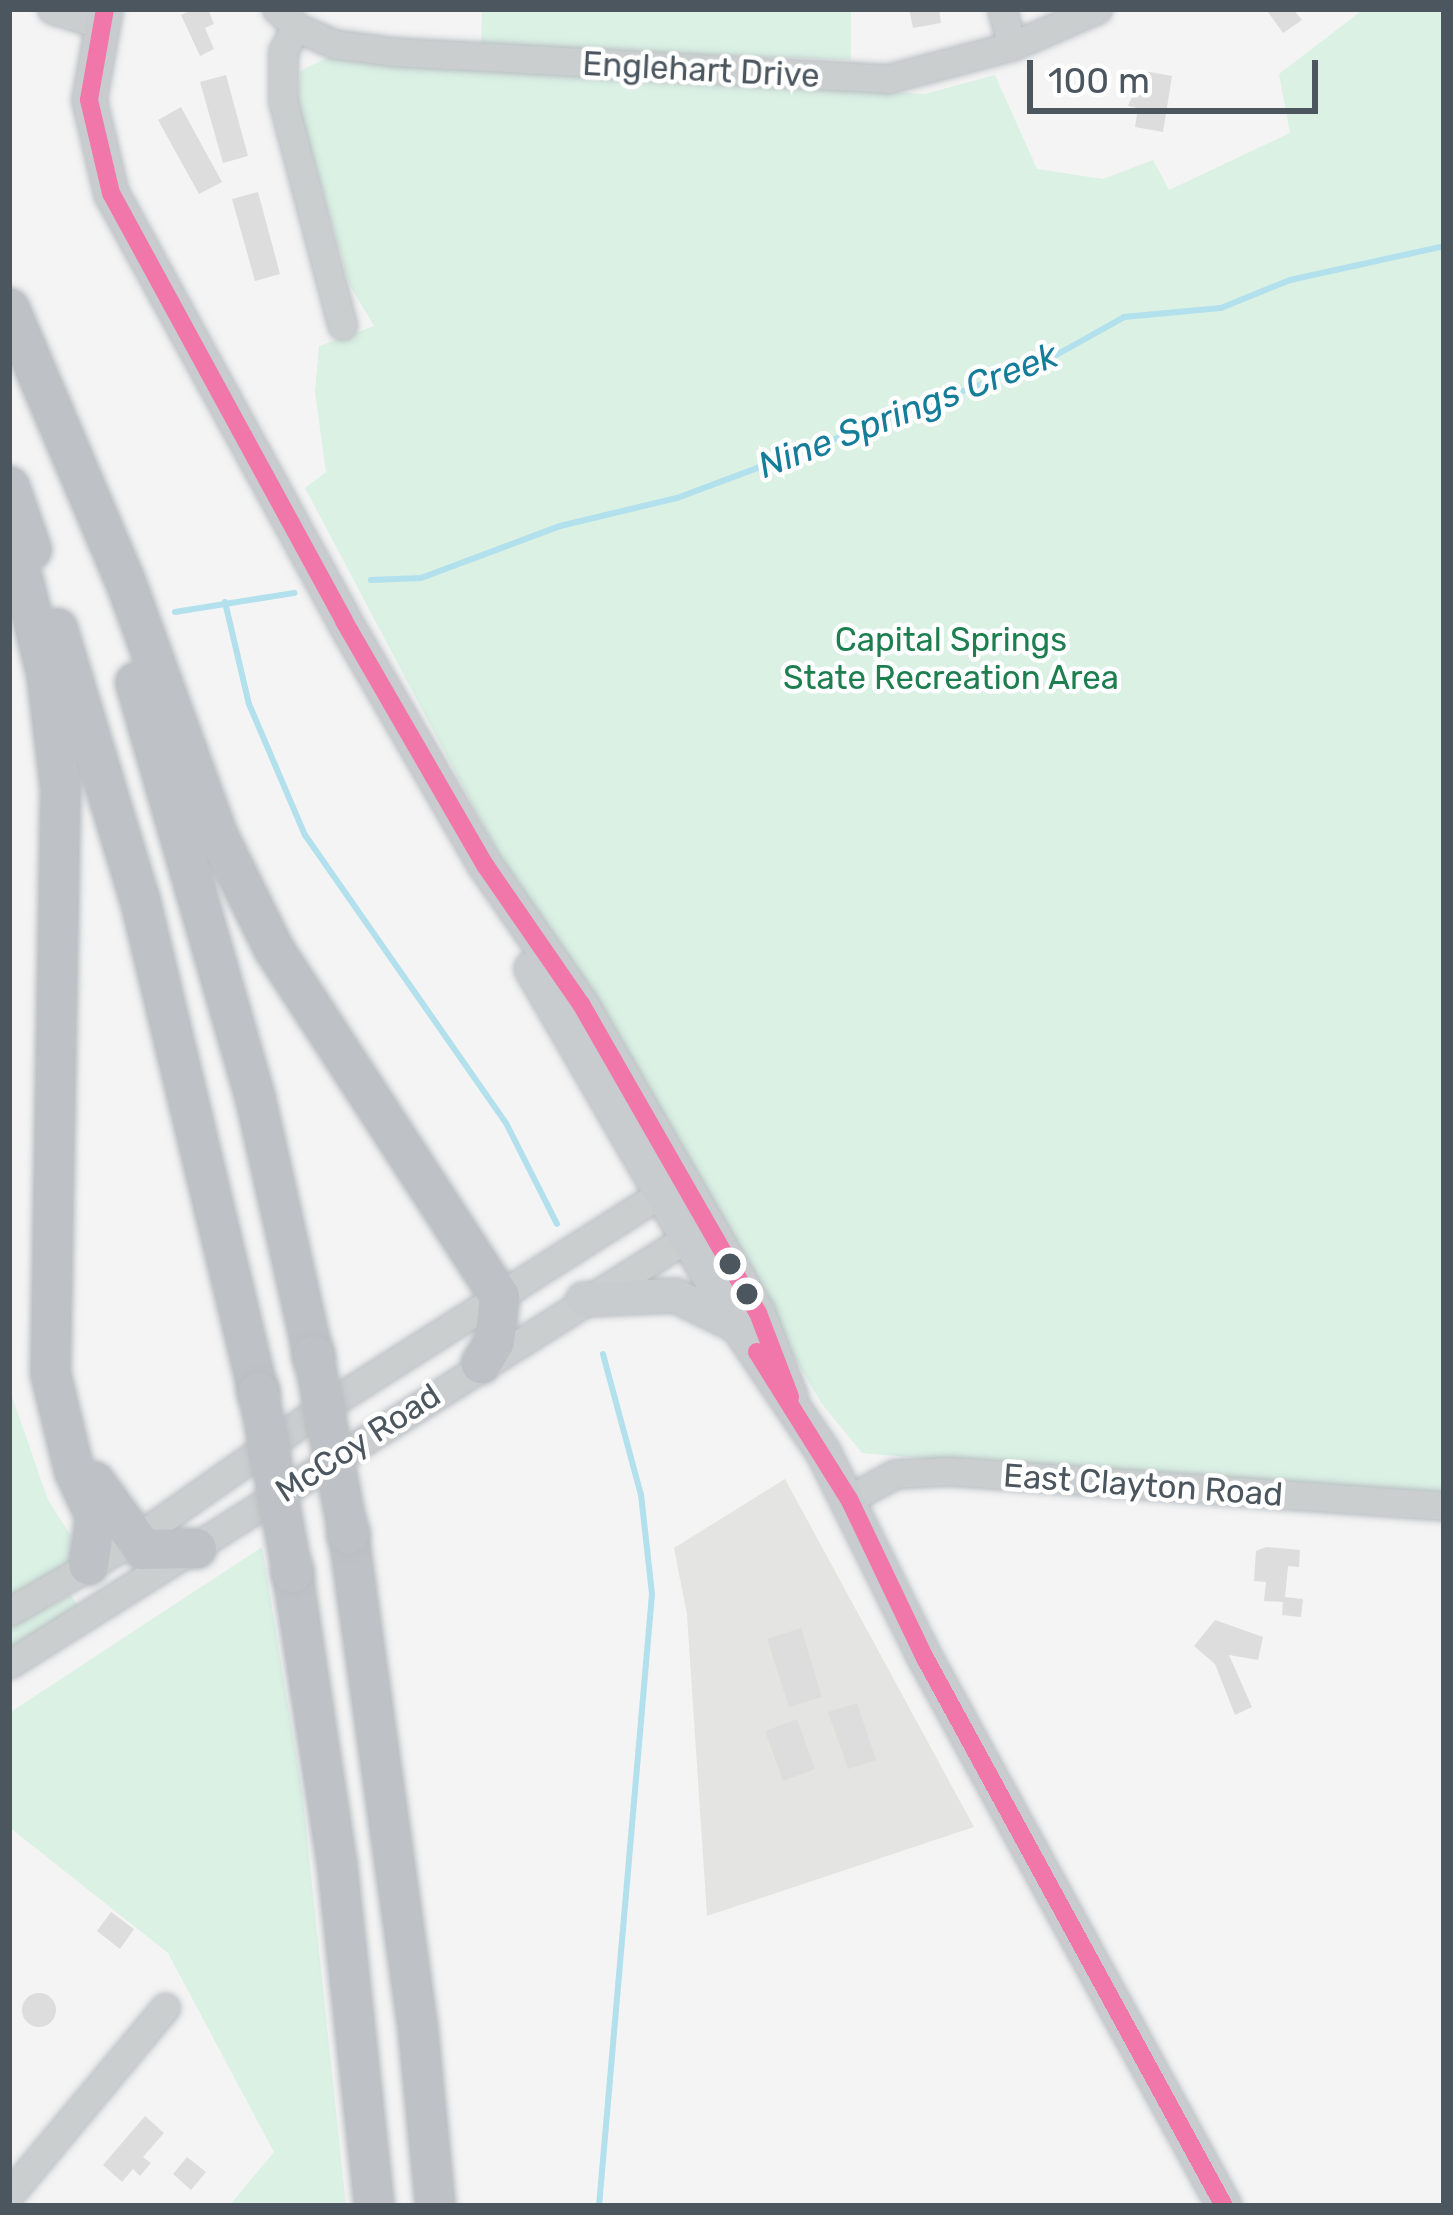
<!DOCTYPE html>
<html>
<head>
<meta charset="utf-8">
<style>
	body { margin:0 }
	#map { position:relative; width:1453px; height:2215px; overflow:hidden; background:#f4f4f4; font-family:Rubik,sans-serif }
	div>[style] { position:absolute }
	.commercial>* { inset:0; background:#e4e5e2 }
	.green>* { inset:0; background:#daf1e4 }
	.stream>* { height:6px; margin:-3px; padding:0 3px; transform-origin:3px; border-radius:3px; background:#b2e0ec }
	.building>* { inset:0; background:#ddddde }
	.round { border-radius:50% }
	.roads { filter:drop-shadow(0 0 3px #b9bec2) drop-shadow(0 0 3px #b9bec2) }
	.minor>* { height:27px; margin:-13.5px; padding:0 13.5px; transform-origin:13.5px; border-radius:13.5px; background:#cbcecf }
	.major>* { height:33px; margin:-16.5px; padding:0 16.5px; transform-origin:16.5px; border-radius:16.5px; background:#c9cccf }
	.highway>* { height:39px; margin:-19.5px; padding:0 19.5px; transform-origin:19.5px; border-radius:19.5px; background:#bec2c7 }
	.bridges { filter:drop-shadow(0 0 3px #b9bec2) drop-shadow(0 0 3px #b9bec2) }
	.highway-bridge>* { height:39px; margin:-19.5px; padding:0 19.5px; transform-origin:19.5px; border-radius:19.5px; background:#bec2c7 }
	.bus-1>* { height:18px; margin:-9px; padding:0 9px; transform-origin:9px; border-radius:9px; background:#f177aa }
	.dots>* { width:33px; height:33px; translate:-50% -50%; box-sizing:border-box; border:6px solid #fff; border-radius:50% }
	span { translate:-50% -50%; white-space:nowrap; text-align:center; line-height:1.15; -webkit-text-stroke:9px #fff; paint-order:stroke }
	.street-label { font-size:33px; color:#4b565f }
	.park-label { font-size:33px; color:#1d7f4f }
	.water-label { font-size:36px; color:#157d9a; font-style:italic }
	.frame { position:absolute; inset:0; border:12px solid #4b565f; pointer-events:none }
	.scale { position:absolute; left:1027px; top:60px; width:291px; height:54px; box-sizing:border-box; border:6px solid #4b565f; border-top:0; padding-left:15px; font-size:36px; line-height:42px; white-space:nowrap; color:#4b565f; -webkit-text-stroke:9px #fff; paint-order:stroke }
</style>
</head>
<body>
<div id="map">
	<div class="commercial">
		<div style="clip-path:polygon(785px 1479px,974px 1827px,707px 1916px,687px 1615px,674px 1548px)"></div>
	</div>
	<div class="green">
		<div style="clip-path:polygon(482px 9px,851px 9px,851px 60px,481px 47px)"></div>
		<div style="clip-path:polygon(1364px 9px,1444px 9px,1444px 1502px,862px 1453px,822px 1404px,535px 923px,305px 488px,326px 472px,315px 392px,319px 346px,374px 326px,349px 284px,298px 105px,300px 71px,327px 58px,925px 94px,995px 75px,1037px 169px,1103px 179px,1153px 160px,1169px 190px,1290px 133px,1279px 74px)"></div>
		<div style="clip-path:polygon(9px 1388px,48px 1500px,83px 1555px,9px 1605px)"></div>
		<div style="clip-path:polygon(262px 1547px,302px 1790px,346px 2206px,229px 2206px,274px 2152px,168px 1953px,9px 1827px,9px 1713px)"></div>
		<div style="clip-path:polygon(71px 1595px,85px 1617px,9px 1663px,9px 1627px)"></div>
	</div>
	<div class="stream">
		<div style="left:371px;top:580px;width:50px;rotate:-2.3deg"></div>
		<div style="left:421px;top:578px;width:148px;rotate:-20.5deg"></div>
		<div style="left:560px;top:526px;width:120px;rotate:-13.5deg"></div>
		<div style="left:677px;top:498px;width:397px;rotate:-20.5deg"></div>
		<div style="left:1049px;top:359px;width:86px;rotate:-29.2deg"></div>
		<div style="left:1124px;top:317px;width:97px;rotate:-5.3deg"></div>
		<div style="left:1221px;top:308px;width:74px;rotate:-22.1deg"></div>
		<div style="left:1290px;top:280px;width:158px;rotate:-12.4deg"></div>
		<div style="left:225px;top:602px;width:105px;rotate:76.8deg"></div>
		<div style="left:249px;top:704px;width:142px;rotate:66.9deg"></div>
		<div style="left:305px;top:835px;width:351px;rotate:55.1deg"></div>
		<div style="left:506px;top:1123px;width:113px;rotate:63.2deg"></div>
		<div style="left:175px;top:612px;width:121px;rotate:-9.1deg"></div>
		<div style="left:599px;top:2206px;width:614px;rotate:-85.05deg"></div>
		<div style="left:652px;top:1594px;width:100px;rotate:-96.3deg"></div>
		<div style="left:641px;top:1495px;width:146px;rotate:-105.1deg"></div>
	</div>
	<div class="building">
		<div style="clip-path:polygon(193px 9px,208px 9px,214px 24px,205px 28px,214px 49px,200px 56px,181px 15px)"></div>
		<div style="clip-path:polygon(909px 9px,939px 9px,941px 23px,913px 28px)"></div>
		<div style="clip-path:polygon(1266px 9px,1293px 9px,1302px 20px,1283px 33px)"></div>
		<div style="clip-path:polygon(1144px 71px,1172px 76px,1163px 132px,1135px 127px,1138px 108px,1128px 106px)"></div>
		<div style="clip-path:polygon(226px 75px,248px 156px,223px 163px,200px 82px)"></div>
		<div style="clip-path:polygon(181px 107px,222px 182px,199px 194px,158px 120px)"></div>
		<div style="clip-path:polygon(258px 192px,280px 274px,255px 281px,232px 199px)"></div>
		<div style="clip-path:polygon(1266px 1547px,1300px 1550px,1299px 1567px,1288px 1566px,1285px 1597px,1303px 1599px,1301px 1617px,1282px 1615px,1283px 1602px,1264px 1601px,1266px 1582px,1254px 1581px,1256px 1551px)"></div>
		<div style="clip-path:polygon(1215px 1620px,1263px 1637px,1258px 1660px,1229px 1655px,1252px 1707px,1235px 1715px,1215px 1664px,1194px 1646px)"></div>
		<div style="clip-path:polygon(801px 1628px,822px 1697px,789px 1707px,767px 1639px)"></div>
		<div style="clip-path:polygon(857px 1703px,876px 1760px,848px 1769px,828px 1712px)"></div>
		<div style="clip-path:polygon(797px 1719px,815px 1769px,783px 1781px,765px 1731px)"></div>
		<div style="clip-path:polygon(111px 1912px,134px 1929px,120px 1949px,97px 1931px)"></div>
		<div class="round" style="left:22px;top:1993px;width:34px;height:34px"></div>
		<div style="clip-path:polygon(145px 2116px,164px 2133px,143px 2157px,151px 2163px,140px 2176px,133px 2169px,122px 2182px,103px 2165px)"></div>
		<div style="clip-path:polygon(187px 2157px,206px 2172px,191px 2190px,173px 2174px)"></div>
	</div>
	<div class="roads">
		<div class="minor">
			<div style="left:52px;top:9px;width:53px;rotate:17.4deg"></div>
			<div style="left:277px;top:9px;width:26px;rotate:43deg"></div>
			<div style="left:296px;top:27px;width:27px;rotate:118deg"></div>
			<div style="left:283px;top:51px;width:50px;rotate:90deg"></div>
			<div style="left:283px;top:101px;width:232px;rotate:75.2deg"></div>
			<div style="left:1002px;top:9px;width:38px;rotate:75deg"></div>
			<div style="left:296px;top:27px;width:42px;rotate:24.1deg"></div>
			<div style="left:334px;top:44px;width:63px;rotate:7.4deg"></div>
			<div style="left:396px;top:52px;width:492px;rotate:3.1deg"></div>
			<div style="left:887px;top:79px;width:129px;rotate:-14.8deg"></div>
			<div style="left:1012px;top:46px;width:93px;rotate:-23.5deg"></div>
			<div style="left:849px;top:1499px;width:52px;rotate:-28.5deg"></div>
			<div style="left:895px;top:1474px;width:52px;rotate:-3.3deg"></div>
			<div style="left:947px;top:1471px;width:498px;rotate:4deg"></div>
			<div style="left:9px;top:1612px;width:142px;rotate:-30deg"></div>
			<div style="left:132px;top:1541px;width:223px;rotate:-35deg"></div>
			<div style="left:315px;top:1413px;width:430px;rotate:-32.4deg"></div>
			<div style="left:9px;top:1664px;width:817px;rotate:-32.15deg"></div>
			<div style="left:9px;top:2195px;width:244px;rotate:-50.2deg"></div>
		</div>
		<div class="major">
			<div style="left:105px;top:9px;width:92px;rotate:100deg"></div>
			<div style="left:89px;top:100px;width:96px;rotate:76.7deg"></div>
			<div style="left:111px;top:193px;width:487px;rotate:61.4deg"></div>
			<div style="left:344px;top:621px;width:282px;rotate:60deg"></div>
			<div style="left:485px;top:865px;width:169px;rotate:55.4deg"></div>
			<div style="left:581px;top:1004px;width:356px;rotate:60.2deg"></div>
			<div style="left:758px;top:1313px;width:90px;rotate:69.1deg"></div>
			<div style="left:531px;top:968px;width:412px;rotate:60deg"></div>
			<div style="left:737px;top:1325px;width:153px;rotate:55.9deg"></div>
			<div style="left:823px;top:1452px;width:230px;rotate:63.7deg"></div>
			<div style="left:925px;top:1658px;width:624px;rotate:61.38deg"></div>
			<div style="left:583px;top:1299px;width:92px;rotate:-2.5deg"></div>
			<div style="left:675px;top:1295px;width:69px;rotate:25.8deg"></div>
		</div>
		<div class="highway">
			<div style="left:9px;top:308px;width:297px;rotate:67deg"></div>
			<div style="left:125px;top:581px;width:269px;rotate:70deg"></div>
			<div style="left:217px;top:834px;width:127px;rotate:63.8deg"></div>
			<div style="left:273px;top:948px;width:415px;rotate:57deg"></div>
			<div style="left:499px;top:1296px;width:45px;rotate:96.3deg"></div>
			<div style="left:494px;top:1341px;width:26px;rotate:121deg"></div>
			<div style="left:9px;top:486px;width:67px;rotate:70.8deg"></div>
			<div style="left:9px;top:525px;width:153px;rotate:76deg"></div>
			<div style="left:46px;top:673px;width:117px;rotate:83.1deg"></div>
			<div style="left:60px;top:789px;width:584px;rotate:90.98deg"></div>
			<div style="left:50px;top:1373px;width:101px;rotate:76.2deg"></div>
			<div style="left:74px;top:1471px;width:50px;rotate:65deg"></div>
			<div style="left:95px;top:1516px;width:49px;rotate:98.1deg"></div>
			<div style="left:57px;top:628px;width:285px;rotate:73.1deg"></div>
			<div style="left:140px;top:901px;width:505px;rotate:76.49deg"></div>
			<div style="left:135px;top:682px;width:433px;rotate:73.9deg"></div>
			<div style="left:255px;top:1098px;width:263px;rotate:77.3deg"></div>
			<div style="left:94px;top:1481px;width:84px;rotate:54.2deg"></div>
			<div style="left:143px;top:1549px;width:53px;rotate:-1.1deg"></div>
			<div style="left:348px;top:1534px;width:494px;rotate:82deg"></div>
			<div style="left:417px;top:2023px;width:184px;rotate:84.4deg"></div>
			<div style="left:292px;top:1572px;width:297px;rotate:81.3deg"></div>
			<div style="left:337px;top:1866px;width:342px;rotate:83.8deg"></div>
		</div>
	</div>
	<div class="bridges">
		<div class="highway-bridge">
			<div style="left:313px;top:1355px;width:182px;rotate:78.9deg"></div>
			<div style="left:258px;top:1392px;width:183px;rotate:79.3deg"></div>
		</div>
	</div>
	<div class="bus-1">
		<div style="left:105px;top:9px;width:92px;rotate:100deg"></div>
		<div style="left:89px;top:100px;width:96px;rotate:76.7deg"></div>
		<div style="left:111px;top:193px;width:487px;rotate:61.4deg"></div>
		<div style="left:344px;top:621px;width:282px;rotate:60deg"></div>
		<div style="left:485px;top:865px;width:169px;rotate:55.4deg"></div>
		<div style="left:581px;top:1004px;width:356px;rotate:60.2deg"></div>
		<div style="left:758px;top:1313px;width:90px;rotate:69.1deg"></div>
		<div style="left:757px;top:1352px;width:173px;rotate:58deg"></div>
		<div style="left:849px;top:1499px;width:176px;rotate:64.5deg"></div>
		<div style="left:925px;top:1658px;width:624px;rotate:61.38deg"></div>
	</div>
	<div class="dots">
		<div style="left:730px;top:1264px;background:#4b565f"></div>
		<div style="left:747px;top:1294px;background:#4b565f"></div>
	</div>
	<div class="street-label">
		<span style="left:701px;top:70px;rotate:3deg">Englehart Drive</span>
		<span style="left:358px;top:1443px;rotate:-33deg">McCoy Road</span>
		<span style="left:1143px;top:1485px;rotate:4deg">East Clayton Road</span>
	</div>
	<div class="park-label">
		<span style="left:951px;top:659px">Capital Springs<br>State Recreation Area</span>
	</div>
	<div class="water-label">
		<span style="left:908px;top:410px;rotate:-21deg">Nine Springs Creek</span>
	</div>
	<div class="frame"></div>
	<div class="scale">100 m</div>
</div>
</body>
</html>
